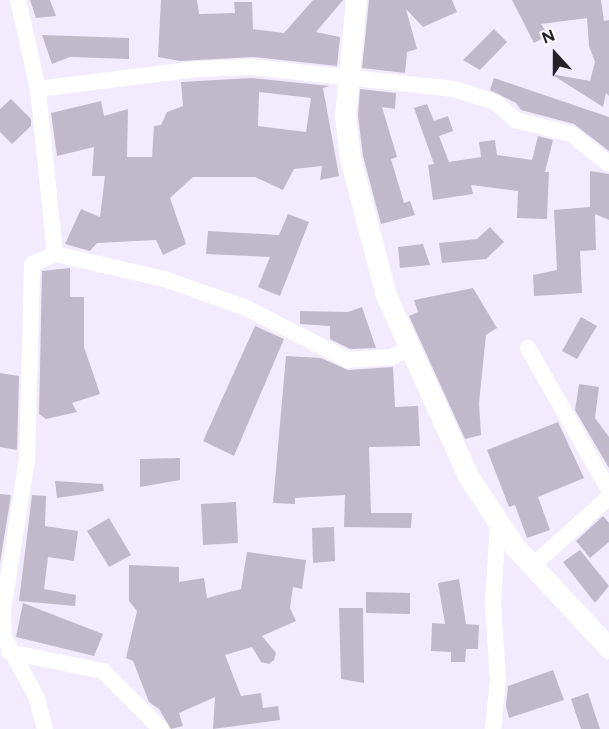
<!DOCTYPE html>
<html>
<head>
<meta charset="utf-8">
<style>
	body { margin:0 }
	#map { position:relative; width:609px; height:729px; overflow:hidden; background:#f2ebfd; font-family:Figtree,sans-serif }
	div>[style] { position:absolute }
	.building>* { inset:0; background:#c0b9ca }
	.minor>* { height:16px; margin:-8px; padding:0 8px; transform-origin:8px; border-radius:8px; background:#fff }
	.tertiary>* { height:21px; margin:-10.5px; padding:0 10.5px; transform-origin:10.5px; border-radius:10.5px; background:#fff }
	span { translate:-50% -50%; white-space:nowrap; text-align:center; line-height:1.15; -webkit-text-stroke:4.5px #fdfbff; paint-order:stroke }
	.north { position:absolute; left:525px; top:24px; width:60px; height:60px; -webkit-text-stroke:4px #fdfbff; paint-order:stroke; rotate:339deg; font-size:16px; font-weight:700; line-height:24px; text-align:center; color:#242127 }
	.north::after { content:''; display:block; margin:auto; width:21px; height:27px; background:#242127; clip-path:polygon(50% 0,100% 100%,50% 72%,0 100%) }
</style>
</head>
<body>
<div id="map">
	<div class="building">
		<div style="clip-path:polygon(30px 0,50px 0,56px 16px,36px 18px)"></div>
		<div style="clip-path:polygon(161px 0,197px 0,199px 14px,235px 13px,234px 2px,252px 2px,253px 29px,284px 33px,313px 0,343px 0,316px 32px,340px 37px,337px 66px,253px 57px,180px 61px,158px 57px)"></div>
		<div style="clip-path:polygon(369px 0,452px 0,457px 12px,423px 27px,406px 9px,417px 49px,407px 52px,405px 73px,362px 68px)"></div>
		<div style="clip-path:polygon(512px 0,601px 0,604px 21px,609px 20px,609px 96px,606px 93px,603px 107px,551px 74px,590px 81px,595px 62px,589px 46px,587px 18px,541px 24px,548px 35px,534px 43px)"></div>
		<div style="clip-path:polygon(494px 29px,507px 42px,480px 70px,463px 60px)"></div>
		<div style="clip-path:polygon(42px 35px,129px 38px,129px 59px,70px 57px,52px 64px)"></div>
		<div style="clip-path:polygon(evenodd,252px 78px,330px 86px,323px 88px,339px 176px,320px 180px,322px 166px,294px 169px,283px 190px,255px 177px,193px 177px,170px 198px,186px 244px,163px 255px,156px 240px,97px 243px,90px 251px,65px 244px,81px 209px,100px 217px,105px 176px,92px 176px,94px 147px,57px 156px,51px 113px,101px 101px,104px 116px,128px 109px,127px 157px,152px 157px,154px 126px,161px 125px,167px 112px,183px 106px,181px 82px,252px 78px,259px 92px,311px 98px,306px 132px,258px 126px,259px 92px)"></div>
		<div style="clip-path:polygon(494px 78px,609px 117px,609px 151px,574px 124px,521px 110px,516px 103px,490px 90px)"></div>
		<div style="clip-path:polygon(360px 89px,396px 93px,395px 109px,382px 107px,397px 157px,391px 159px,404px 203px,410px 201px,415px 215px,381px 224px,363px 156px,358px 116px)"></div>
		<div style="clip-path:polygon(11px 99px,31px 119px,31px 126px,12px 144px,0 132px,0 109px)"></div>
		<div style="clip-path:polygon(427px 104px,434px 121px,448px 116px,453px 131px,439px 136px,449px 162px,481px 157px,479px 142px,495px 140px,497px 155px,532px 160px,538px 136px,553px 140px,545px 172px,549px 172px,547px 219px,517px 218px,518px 191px,471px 185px,473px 194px,433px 200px,428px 165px,434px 164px,414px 108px)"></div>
		<div style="clip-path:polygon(590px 171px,609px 174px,609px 220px,595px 214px,596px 250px,580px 251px,582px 293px,534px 296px,533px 275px,557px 270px,554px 210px,590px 207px)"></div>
		<div style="clip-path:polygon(288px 214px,309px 222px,280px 296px,258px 287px,270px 257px,206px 254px,208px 231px,279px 235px)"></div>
		<div style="clip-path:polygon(490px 227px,504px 242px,486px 259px,442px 263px,439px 243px,477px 239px)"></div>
		<div style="clip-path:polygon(423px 244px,430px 265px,400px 268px,398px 247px)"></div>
		<div style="clip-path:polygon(70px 268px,70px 297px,84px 297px,84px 347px,100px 394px,72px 403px,77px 412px,46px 419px,39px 414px,42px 271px)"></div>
		<div style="clip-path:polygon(473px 288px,497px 328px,486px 335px,479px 403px,481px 435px,465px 439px,409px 316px,418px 312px,414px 300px)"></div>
		<div style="clip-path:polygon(362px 307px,376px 348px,350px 349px,330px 339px,330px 326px,300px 324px,300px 311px,348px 312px)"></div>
		<div style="clip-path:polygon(581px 317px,597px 326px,577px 359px,562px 351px)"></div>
		<div style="clip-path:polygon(255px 326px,284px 339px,234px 456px,203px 441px)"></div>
		<div style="clip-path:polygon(286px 356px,321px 358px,348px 370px,393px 367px,395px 407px,418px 406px,420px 446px,369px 447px,371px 513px,412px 513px,411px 528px,344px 527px,345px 495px,295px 498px,295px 504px,273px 503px)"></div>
		<div style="clip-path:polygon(0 373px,19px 376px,17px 450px,0 447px)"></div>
		<div style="clip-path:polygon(579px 384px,599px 387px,595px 418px,609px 437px,609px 468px,575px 410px)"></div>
		<div style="clip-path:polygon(558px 422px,584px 478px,538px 497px,550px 530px,527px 538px,515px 505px,509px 507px,487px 450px)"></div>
		<div style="clip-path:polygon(180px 458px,180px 480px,140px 487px,140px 459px)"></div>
		<div style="clip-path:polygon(55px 481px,103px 484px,104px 491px,57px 498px)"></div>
		<div style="clip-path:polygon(0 494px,11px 495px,0 563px)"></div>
		<div style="clip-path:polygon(32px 495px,46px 496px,45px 526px,78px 531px,74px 561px,48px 557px,44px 589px,76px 595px,75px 606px,19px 601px)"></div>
		<div style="clip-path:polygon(236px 502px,238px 543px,203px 545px,201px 504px)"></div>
		<div style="clip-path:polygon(603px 516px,609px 523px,609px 542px,590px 558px,576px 541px)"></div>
		<div style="clip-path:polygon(109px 518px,131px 555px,109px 567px,87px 531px)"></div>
		<div style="clip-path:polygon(334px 527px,335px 561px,313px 563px,312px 528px)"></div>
		<div style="clip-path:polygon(580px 550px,609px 586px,595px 603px,563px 562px)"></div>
		<div style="clip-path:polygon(247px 552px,306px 560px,302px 589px,293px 587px,290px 608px,296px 621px,262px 636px,276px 653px,274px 660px,269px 664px,261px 662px,252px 647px,225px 655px,241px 696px,261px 693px,263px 708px,278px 706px,280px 720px,213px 729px,215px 697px,179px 713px,183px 726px,171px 729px,159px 709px,149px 702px,133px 661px,126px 658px,137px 611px,129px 601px,129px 565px,179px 567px,179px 582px,204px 578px,207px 598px,241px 589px)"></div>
		<div style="clip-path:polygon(459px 579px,466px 624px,479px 625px,478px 649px,466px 649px,465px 662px,451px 662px,451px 652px,431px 651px,432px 623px,445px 624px,438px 583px)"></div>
		<div style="clip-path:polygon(366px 592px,410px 593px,410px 614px,366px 613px)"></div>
		<div style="clip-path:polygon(23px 603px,103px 634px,94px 656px,16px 637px)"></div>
		<div style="clip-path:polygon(339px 608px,363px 608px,364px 683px,341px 679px)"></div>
		<div style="clip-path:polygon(553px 670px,564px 700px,509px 718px,506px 706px,508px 686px)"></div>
		<div style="clip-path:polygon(588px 693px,600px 729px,581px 729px,571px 699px)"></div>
	</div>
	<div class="minor">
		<div style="left:18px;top:0;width:91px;rotate:77.3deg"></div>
		<div style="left:38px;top:89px;width:166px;rotate:84.1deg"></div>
		<div style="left:38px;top:89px;width:160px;rotate:-7.2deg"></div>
		<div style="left:197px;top:69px;width:55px;rotate:-2.1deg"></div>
		<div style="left:252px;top:67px;width:203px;rotate:6.2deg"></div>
		<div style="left:454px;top:89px;width:43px;rotate:17.6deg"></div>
		<div style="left:495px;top:102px;width:28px;rotate:41deg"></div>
		<div style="left:516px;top:120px;width:57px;rotate:14.3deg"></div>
		<div style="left:571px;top:134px;width:48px;rotate:38.3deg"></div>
		<div style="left:528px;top:348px;width:163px;rotate:60.3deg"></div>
		<div style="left:531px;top:567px;width:105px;rotate:-41.9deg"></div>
		<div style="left:9px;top:652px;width:96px;rotate:11.4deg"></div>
		<div style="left:103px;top:671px;width:82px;rotate:45deg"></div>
		<div style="left:45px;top:729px;width:34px;rotate:-105deg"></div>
		<div style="left:36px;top:696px;width:67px;rotate:-118.5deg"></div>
		<div style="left:4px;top:637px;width:26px;rotate:-92deg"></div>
		<div style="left:3px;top:611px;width:153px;rotate:-81deg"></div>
		<div style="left:27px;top:460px;width:196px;rotate:-88.5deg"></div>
		<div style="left:32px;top:264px;width:25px;rotate:-23deg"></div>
		<div style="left:55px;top:254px;width:112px;rotate:12.9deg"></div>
		<div style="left:164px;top:279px;width:85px;rotate:19.3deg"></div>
		<div style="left:244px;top:307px;width:117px;rotate:27deg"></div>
		<div style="left:348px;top:360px;width:44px;rotate:-3.9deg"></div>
		<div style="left:392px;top:357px;width:18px;rotate:-27deg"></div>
		<div style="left:493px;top:729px;width:49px;rotate:-84.2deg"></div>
		<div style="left:498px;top:680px;width:77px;rotate:-93.7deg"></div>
		<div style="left:493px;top:603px;width:81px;rotate:-86.5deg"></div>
	</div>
	<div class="tertiary">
		<div style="left:356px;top:0;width:117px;rotate:95.4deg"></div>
		<div style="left:345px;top:116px;width:42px;rotate:83.2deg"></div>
		<div style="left:350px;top:158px;width:142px;rotate:75.3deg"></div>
		<div style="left:386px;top:295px;width:199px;rotate:65.6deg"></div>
		<div style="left:468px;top:476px;width:85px;rotate:56.5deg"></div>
		<div style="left:515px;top:547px;width:138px;rotate:47.1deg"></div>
	</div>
	<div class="north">N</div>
</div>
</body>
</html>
